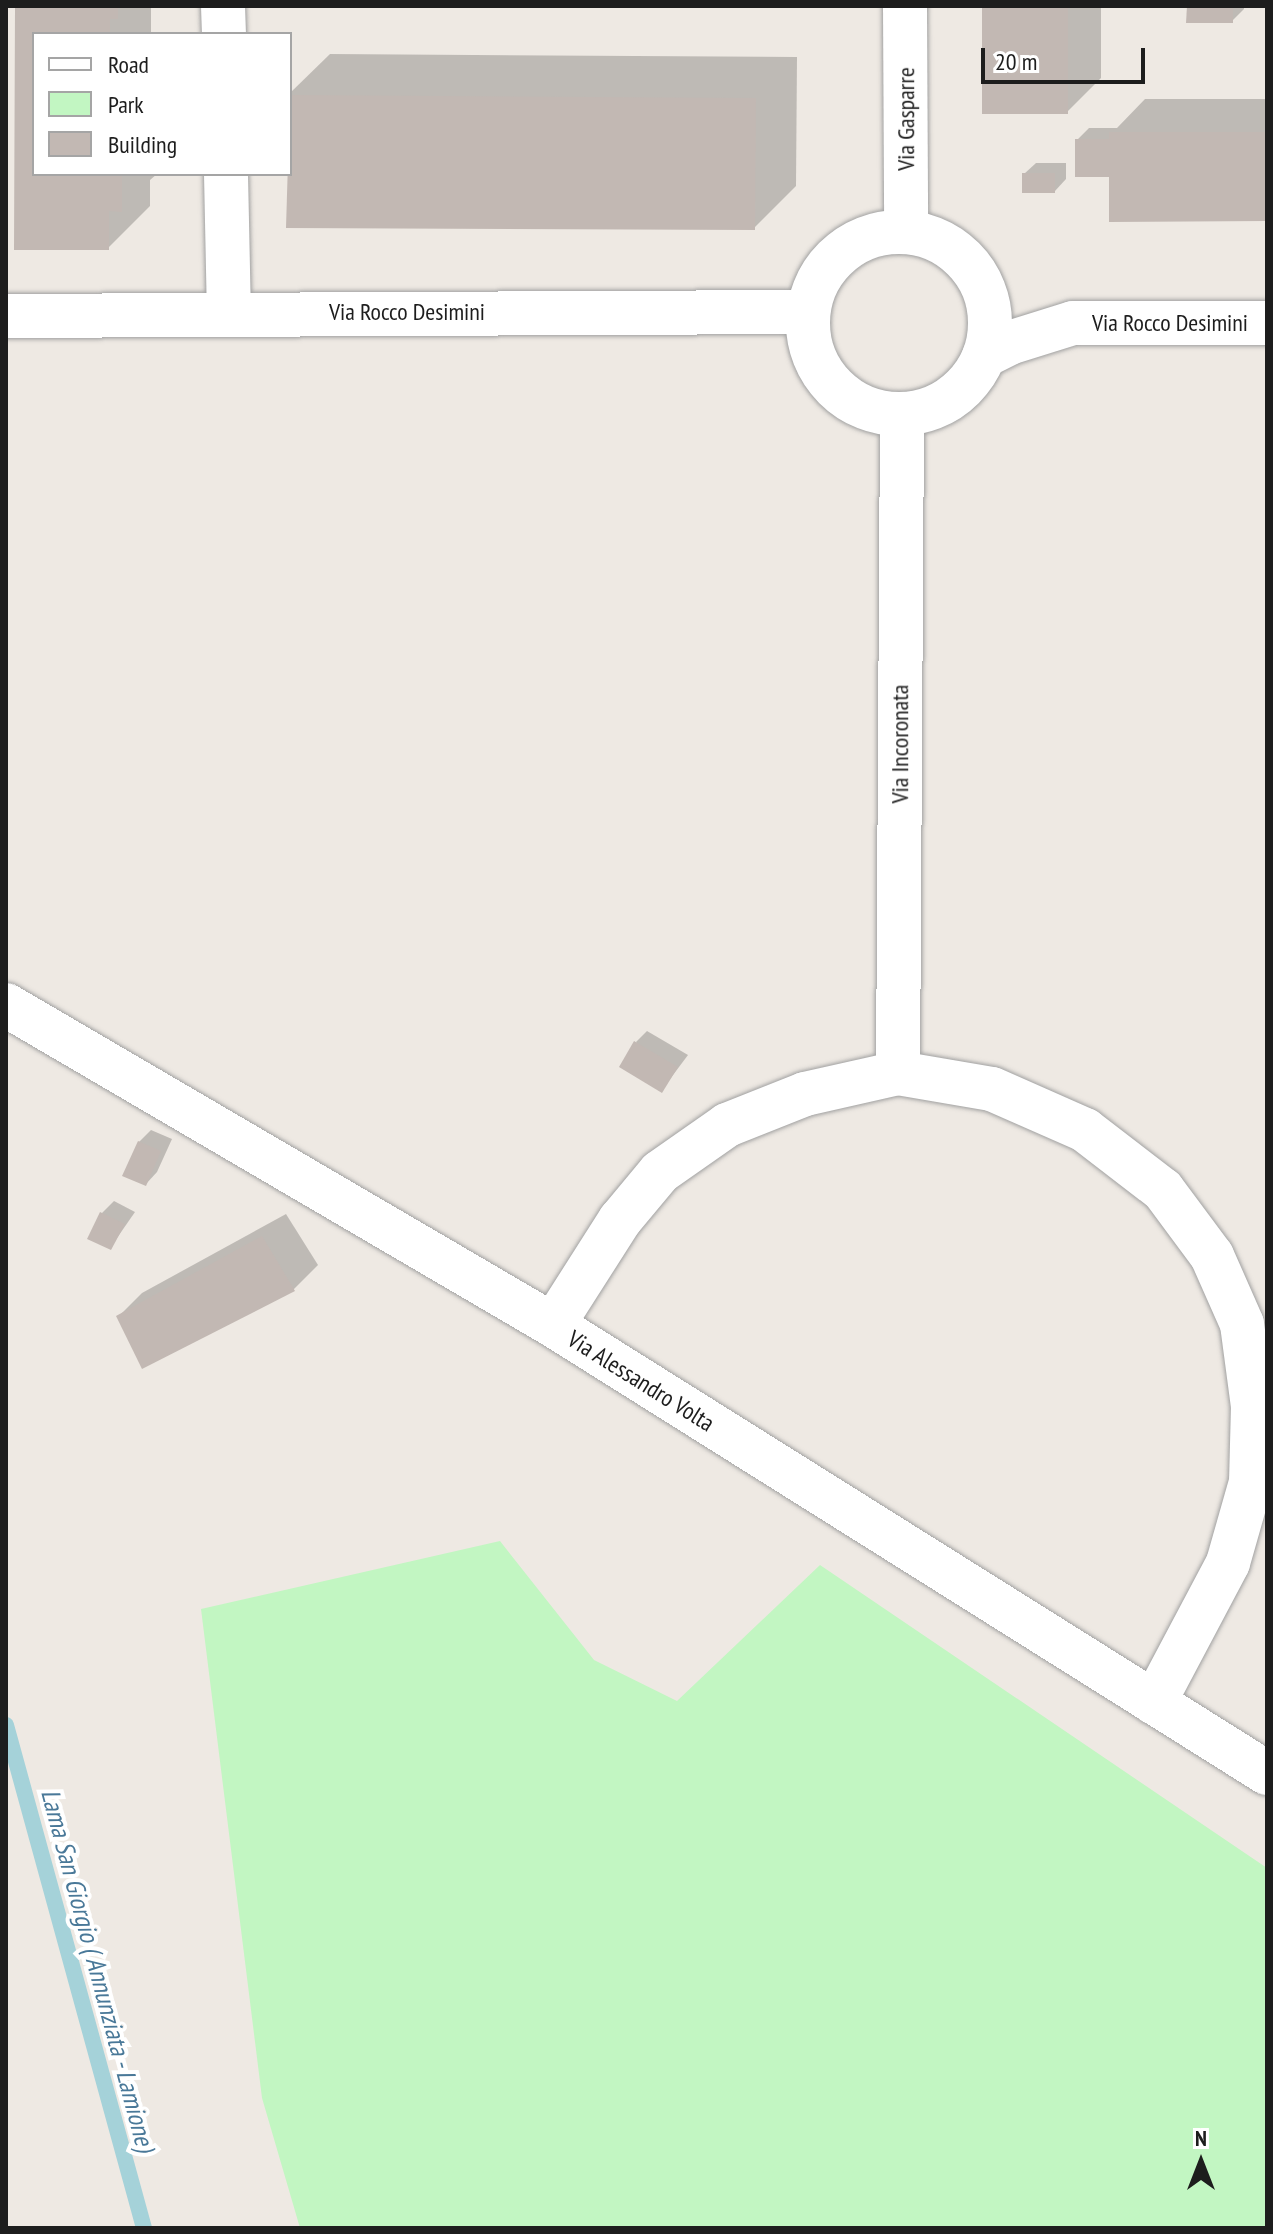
<!DOCTYPE html>
<html>
<head>
<meta charset="utf-8">
<style>
	body { margin:0 }
	#map { position:relative; width:1273px; height:2234px; overflow:hidden; background:#eee9e3; font-family:"PT Sans Narrow",sans-serif }
	div>[style] { position:absolute }
	.park>* { inset:0; background:#c2f6c2 }
	.shadow>* { inset:0; background:#0003 }
	.stream>* { height:16px; margin:-8px; padding:0 8px; transform-origin:8px; border-radius:8px; background:#a5d2d9 }
	.building>* { inset:0; background:#c2b8b3 }
	.roads { filter:drop-shadow(0 0 2px #a1a1a1) drop-shadow(0 0 2px #a1a1a1) }
	.minor>* { height:44px; margin:-22px; padding:0 22px; transform-origin:22px; border-radius:22px; background:#fff }
	.minor>.ring { margin:-22px; padding:0; box-sizing:content-box; background:none; border:44px solid #fff; border-radius:50% }
	span { translate:-50% -50%; white-space:nowrap; text-align:center; line-height:1.15; -webkit-text-stroke:8px #fff; paint-order:stroke }
	.street-label { font-size:24px; color:#1d1d1d }
	.water-label { font-size:26px; color:#497898; font-style:italic }
	.frame { position:absolute; inset:0; border:8px solid #1d1d1d; pointer-events:none }
	.legend { position:absolute; left:32px; top:32px; width:260px; height:144px; box-sizing:border-box; background:#fff; border:2px solid #a5a5a5; margin:0; padding:10px 14px; list-style:none; font-size:24px; color:#1d1d1d }
	.legend li { display:flex; align-items:center; gap:16px; height:40px }
	.legend b { width:40px; border:2px solid #a5a5a5 }
	.north { position:absolute; left:1161px; top:2122px; width:80px; height:80px; -webkit-text-stroke:6px #fff; paint-order:stroke; rotate:0deg; font-size:22px; font-weight:700; line-height:32px; text-align:center; color:#1d1d1d }
	.north::after { content:''; display:block; margin:auto; width:28px; height:36px; background:#1d1d1d; clip-path:polygon(50% 0,100% 100%,50% 72%,0 100%) }
	.scale { position:absolute; left:981px; top:48px; width:164px; height:36px; box-sizing:border-box; border:4px solid #1d1d1d; border-top:0; padding-left:10px; font-size:24px; line-height:28px; white-space:nowrap; color:#1d1d1d; -webkit-text-stroke:6px #fff; paint-order:stroke }
</style>
</head>
<body>
<div id="map">
	<div class="park">
		<div style="clip-path:polygon(500px 1541px,594px 1660px,677px 1701px,820px 1565px,1267px 1868px,1267px 2228px,300px 2228px,262px 2098px,201px 1609px)"></div>
	</div>
	<div class="shadow">
		<div style="clip-path:polygon(17px 6px,151px 6px,151px 34px,34px 34px,34px 174px,157px 174px,150px 180px,150px 206px,108px 248px,16px 248px)"></div>
		<div style="clip-path:polygon(984px 6px,1101px 6px,1101px 78px,1067px 112px)"></div>
		<div style="clip-path:polygon(1189px 6px,1244px 6px,1244px 9px,1232px 21px)"></div>
		<div style="clip-path:polygon(330px 54px,797px 57px,796px 186px,754px 228px,290px 174px,290px 93px)"></div>
		<div style="clip-path:polygon(1145px 99px,1267px 99px,1267px 219px,1111px 175px,1077px 140px,1089px 128px,1117px 128px)"></div>
		<div style="clip-path:polygon(1036px 163px,1066px 163px,1066px 179px,1055px 191px,1024px 174px)"></div>
		<div style="clip-path:polygon(647px 1031px,688px 1055px,661px 1091px,636px 1042px)"></div>
		<div style="clip-path:polygon(151px 1130px,172px 1139px,157px 1172px,146px 1184px,139px 1142px)"></div>
		<div style="clip-path:polygon(114px 1201px,135px 1212px,110px 1248px,102px 1213px)"></div>
		<div style="clip-path:polygon(286px 1214px,318px 1265px,294px 1289px,143px 1366px,118px 1317px,142px 1293px)"></div>
	</div>
	<div class="stream">
		<div style="left:6px;top:1725px;width:522px;rotate:74.66deg"></div>
	</div>
	<div class="building">
		<div style="clip-path:polygon(15px 6px,118px 6px,118px 19px,110px 19px,110px 34px,34px 34px,34px 174px,122px 174px,122px 212px,109px 211px,109px 250px,14px 250px)"></div>
		<div style="clip-path:polygon(982px 6px,1068px 6px,1068px 114px,982px 114px)"></div>
		<div style="clip-path:polygon(1187px 6px,1233px 6px,1233px 23px,1186px 23px)"></div>
		<div style="clip-path:polygon(290px 95px,756px 98px,755px 230px,286px 228px)"></div>
		<div style="clip-path:polygon(1109px 132px,1267px 132px,1267px 221px,1109px 222px,1109px 177px,1075px 177px,1075px 139px,1109px 139px)"></div>
		<div style="clip-path:polygon(1022px 173px,1055px 173px,1055px 193px,1022px 193px)"></div>
		<div style="clip-path:polygon(634px 1041px,678px 1067px,662px 1093px,619px 1067px)"></div>
		<div style="clip-path:polygon(138px 1141px,161px 1151px,146px 1186px,122px 1176px)"></div>
		<div style="clip-path:polygon(100px 1212px,125px 1224px,111px 1250px,87px 1239px)"></div>
		<div style="clip-path:polygon(262px 1236px,295px 1291px,142px 1369px,116px 1316px)"></div>
	</div>
	<div class="roads">
		<div class="minor">
			<div style="left:223px;top:6px;width:28px;rotate:88deg"></div>
			<div style="left:905px;top:6px;width:226px;rotate:89.7deg"></div>
			<div style="left:226px;top:174px;width:138px;rotate:88.8deg"></div>
			<div class="ring" style="left:808px;top:232px;width:138px;height:138px"></div>
			<div style="left:6px;top:316px;width:802px;rotate:-0.29deg"></div>
			<div style="left:984px;top:356px;width:28px;rotate:-27deg"></div>
			<div style="left:1009px;top:343px;width:67px;rotate:-17.4deg"></div>
			<div style="left:1073px;top:323px;width:194px"></div>
			<div style="left:6px;top:1005px;width:634px;rotate:30.33deg"></div>
			<div style="left:553px;top:1325px;width:843px;rotate:32.11deg"></div>
			<div style="left:898px;top:1073px;width:658px;rotate:-89.65deg"></div>
			<div style="left:553px;top:1325px;width:125px;rotate:-57.5deg"></div>
			<div style="left:620px;top:1220px;width:62px;rotate:-50.2deg"></div>
			<div style="left:660px;top:1172px;width:82px;rotate:-35deg"></div>
			<div style="left:727px;top:1125px;width:84px;rotate:-21.7deg"></div>
			<div style="left:805px;top:1094px;width:95px;rotate:-12.7deg"></div>
			<div style="left:898px;top:1073px;width:95px;rotate:9.7deg"></div>
			<div style="left:992px;top:1089px;width:102px;rotate:23.8deg"></div>
			<div style="left:1085px;top:1130px;width:98px;rotate:37.6deg"></div>
			<div style="left:1163px;top:1190px;width:82px;rotate:53.4deg"></div>
			<div style="left:1212px;top:1256px;width:74px;rotate:66.2deg"></div>
			<div style="left:1242px;top:1324px;width:83px;rotate:82.4deg"></div>
			<div style="left:1253px;top:1406px;width:76px;rotate:91.5deg"></div>
			<div style="left:1251px;top:1482px;width:84px;rotate:105.9deg"></div>
			<div style="left:1228px;top:1563px;width:158px;rotate:117.9deg"></div>
		</div>
	</div>
	<div class="street-label">
		<span style="left:906px;top:119px;rotate:-90deg">Via Gasparre</span>
		<span style="left:407px;top:312px">Via Rocco Desimini</span>
		<span style="left:1170px;top:323px">Via Rocco Desimini</span>
		<span style="left:900px;top:744px;rotate:-90deg">Via Incoronata</span>
		<span style="left:641px;top:1381px;rotate:32deg">Via Alessandro Volta</span>
	</div>
	<div class="water-label">
		<span style="left:98px;top:1970px;rotate:75deg">Lama San Giorgio ( Annunziata - Lamione)</span>
	</div>
	<div class="frame"></div>
	<ul class="legend">
	<li><b style="height:10px;background:#fff"></b>Road</li>
	<li><b style="height:22px;background:#c2f6c2"></b>Park</li>
	<li><b style="height:22px;background:#c2b8b3"></b>Building</li>
	</ul>
	<div class="north">N</div>
	<div class="scale">20 m</div>
</div>
</body>
</html>
